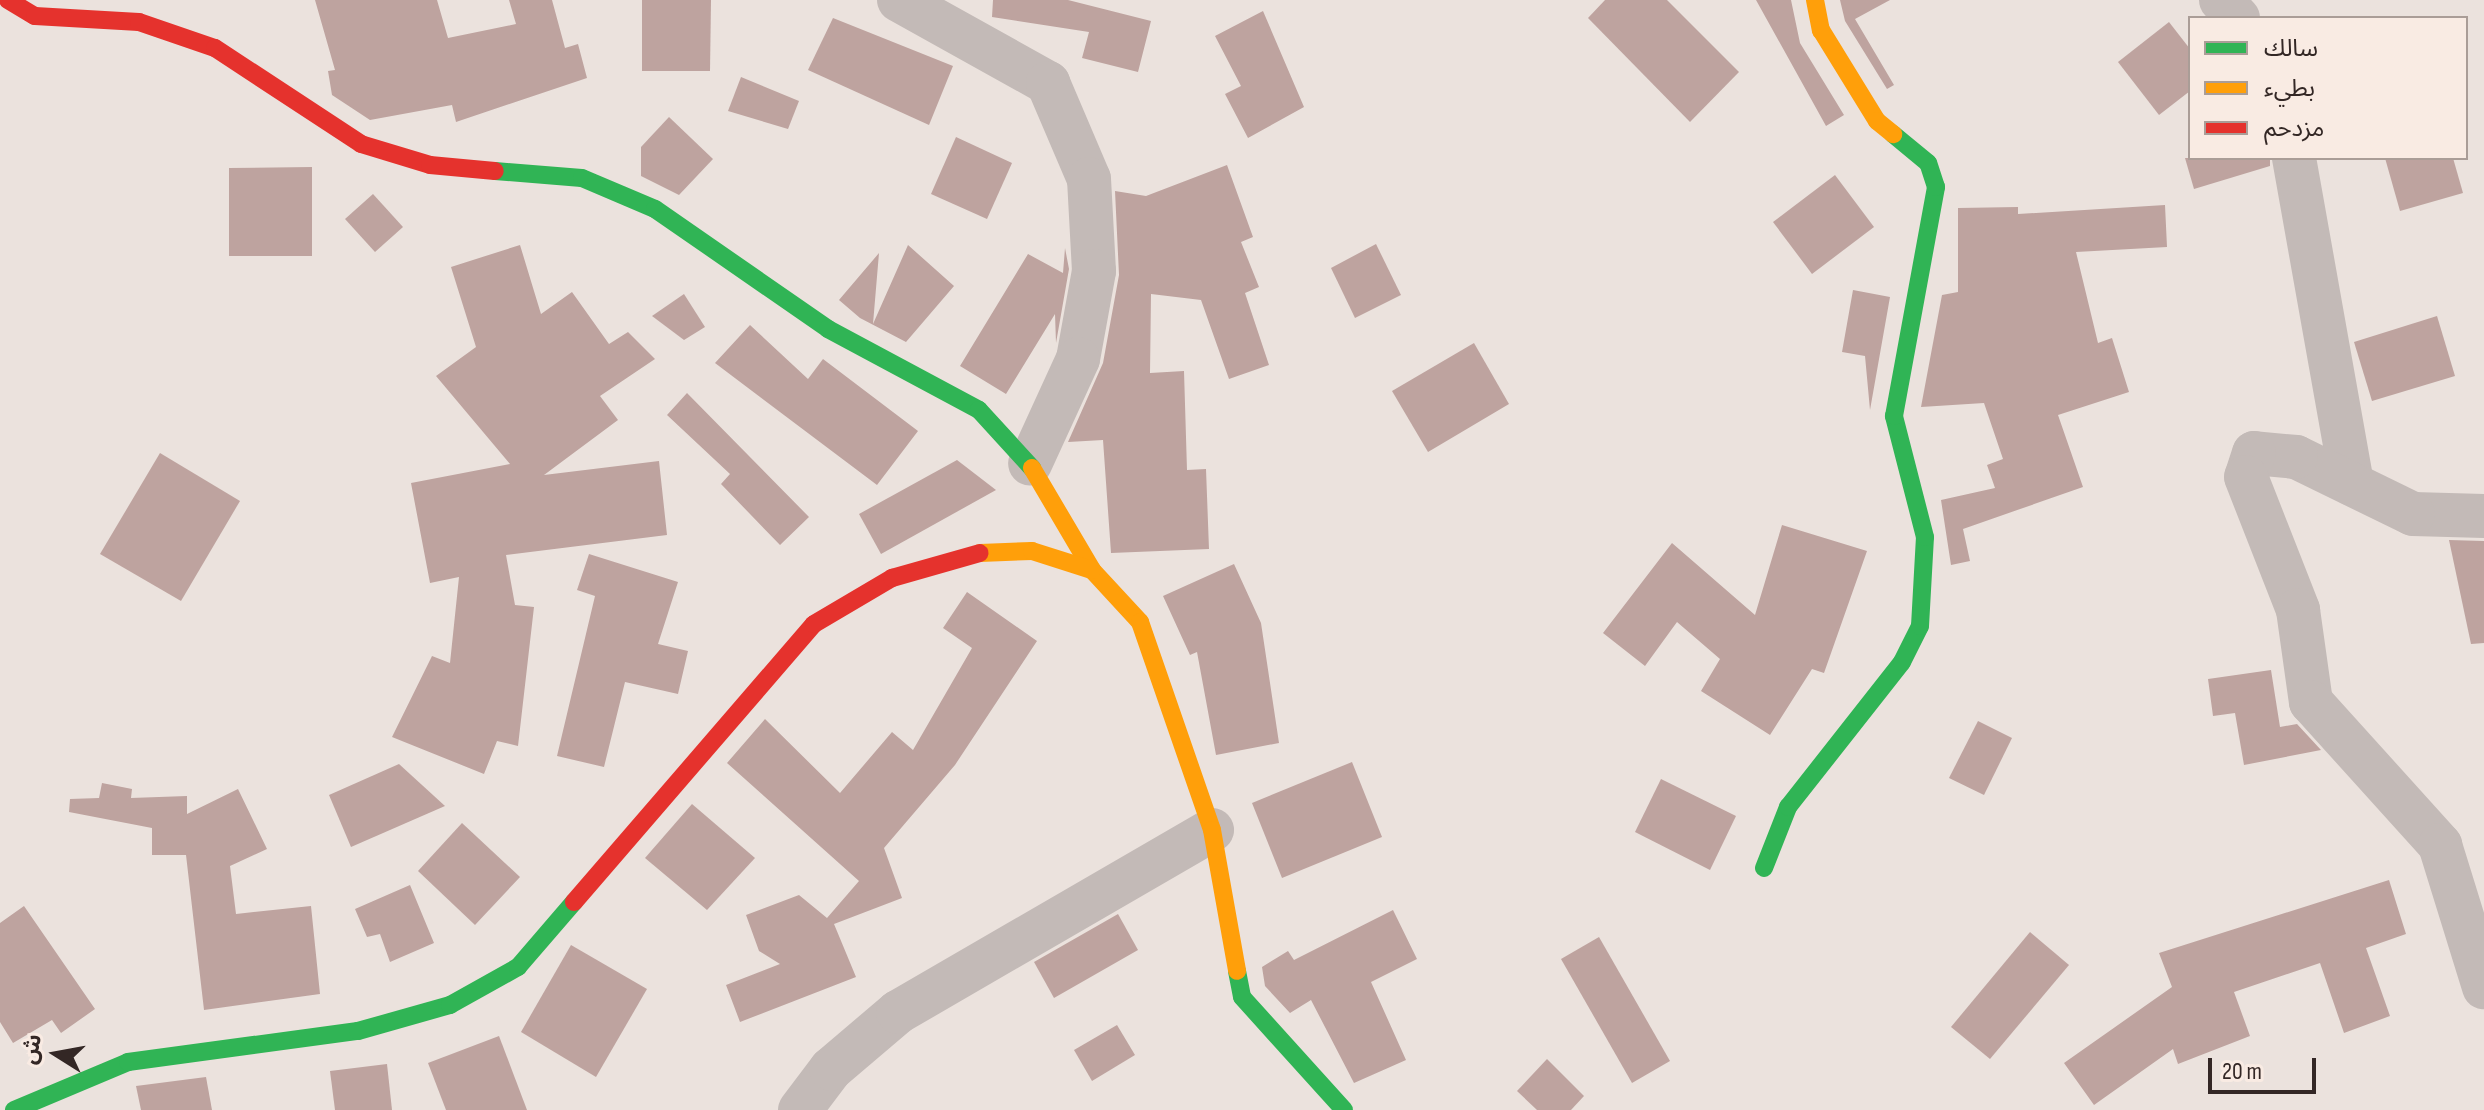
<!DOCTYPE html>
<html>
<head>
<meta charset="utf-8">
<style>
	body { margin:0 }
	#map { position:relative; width:2484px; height:1110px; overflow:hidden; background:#ebe2dd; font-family:"Sofia Sans Condensed","Noto Sans Arabic",sans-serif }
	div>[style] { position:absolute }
	.building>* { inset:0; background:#bea39f }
	.street>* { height:44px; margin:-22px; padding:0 22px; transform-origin:22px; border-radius:22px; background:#c3bab7 }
	.fast>* { height:18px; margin:-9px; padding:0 9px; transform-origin:9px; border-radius:9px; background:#30b455 }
	.slow>* { height:18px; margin:-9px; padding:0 9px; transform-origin:9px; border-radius:9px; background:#ff9f0a }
	.jam>* { height:18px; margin:-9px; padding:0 9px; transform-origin:9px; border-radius:9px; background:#e5322d }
	span { translate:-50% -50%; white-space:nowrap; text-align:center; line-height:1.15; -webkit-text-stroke:8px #f9ebe3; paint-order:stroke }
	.legend { position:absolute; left:2188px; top:16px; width:280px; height:144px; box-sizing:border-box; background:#f9ebe3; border:2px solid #aa9d97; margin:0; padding:10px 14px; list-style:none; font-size:24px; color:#332725 }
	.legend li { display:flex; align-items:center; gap:16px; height:40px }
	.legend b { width:40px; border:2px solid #aa9d97 }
	.north { position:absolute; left:16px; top:1014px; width:80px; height:80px; -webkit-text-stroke:6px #f9ebe3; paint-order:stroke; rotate:281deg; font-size:22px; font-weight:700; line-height:32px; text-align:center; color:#332725 }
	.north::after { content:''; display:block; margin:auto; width:28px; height:36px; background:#332725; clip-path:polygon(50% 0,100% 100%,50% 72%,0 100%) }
	.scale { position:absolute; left:2208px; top:1058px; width:108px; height:36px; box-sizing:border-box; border:4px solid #332725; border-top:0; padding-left:10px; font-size:24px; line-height:28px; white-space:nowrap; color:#332725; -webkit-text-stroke:6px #f9ebe3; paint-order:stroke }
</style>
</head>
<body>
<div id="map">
	<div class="building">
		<div style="clip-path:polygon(315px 0,437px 0,448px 38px,516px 24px,509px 0,552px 0,565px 48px,578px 44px,587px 78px,456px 122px,452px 105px,370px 120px,332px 95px,328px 71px,335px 70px)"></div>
		<div style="clip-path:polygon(642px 0,711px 0,710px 71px,642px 71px)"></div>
		<div style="clip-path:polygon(993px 0,1068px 0,1151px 21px,1138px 72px,1082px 58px,1089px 32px,992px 17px)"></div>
		<div style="clip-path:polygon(1605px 0,1667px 0,1739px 72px,1690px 122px,1588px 18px)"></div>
		<div style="clip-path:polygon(1756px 0,1791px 0,1800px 43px,1844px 115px,1826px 126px)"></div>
		<div style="clip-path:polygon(1840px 0,1890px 0,1855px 19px,1894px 85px,1887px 89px,1845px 21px)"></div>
		<div style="clip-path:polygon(1263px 11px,1304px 107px,1248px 138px,1225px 94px,1241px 86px,1215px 36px)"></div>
		<div style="clip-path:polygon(833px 18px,953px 66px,929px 125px,808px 70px)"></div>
		<div style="clip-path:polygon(2169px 22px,2190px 49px,2190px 91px,2159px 115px,2118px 62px)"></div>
		<div style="clip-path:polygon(741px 77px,799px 101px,788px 129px,728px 111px)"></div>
		<div style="clip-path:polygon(669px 117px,713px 159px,679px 195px,641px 176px,641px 147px)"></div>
		<div style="clip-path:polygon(956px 137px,1012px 163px,987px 219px,931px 194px)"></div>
		<div style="clip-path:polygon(2185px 158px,2270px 158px,2270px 166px,2194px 189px)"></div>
		<div style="clip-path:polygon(2385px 158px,2453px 158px,2463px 193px,2400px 211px)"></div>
		<div style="clip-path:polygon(1227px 165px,1253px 237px,1241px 242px,1259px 287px,1245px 293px,1269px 365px,1229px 379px,1201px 300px,1151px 294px,1150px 373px,1184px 371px,1187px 470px,1206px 469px,1209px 549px,1111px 553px,1103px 440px,1068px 442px,1103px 363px,1119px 275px,1115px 191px,1146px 196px)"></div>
		<div style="clip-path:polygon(312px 167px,312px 256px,229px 256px,229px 168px)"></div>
		<div style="clip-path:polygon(1835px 175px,1874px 227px,1812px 274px,1773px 222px)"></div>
		<div style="clip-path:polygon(373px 194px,403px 227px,375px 252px,345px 219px)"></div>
		<div style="clip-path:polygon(2165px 205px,2167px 247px,2076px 252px,2098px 343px,2112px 338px,2129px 392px,2058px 415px,2083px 487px,1963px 529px,1970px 561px,1951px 565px,1941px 500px,1995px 488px,1987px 465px,2003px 459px,1984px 403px,1921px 407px,1942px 295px,1958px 292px,1958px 208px,2018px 207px,2018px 214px)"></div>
		<div style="clip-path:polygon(1376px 244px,1401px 295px,1355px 318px,1331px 268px)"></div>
		<div style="clip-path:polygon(520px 245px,541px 314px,572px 292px,609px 344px,628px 332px,655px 359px,600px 396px,618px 420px,544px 475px,659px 461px,667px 535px,506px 555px,515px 605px,534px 607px,518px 746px,497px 741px,484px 774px,392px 737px,432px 656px,450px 663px,459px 577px,430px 583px,411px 483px,510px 464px,436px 376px,476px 347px,451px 267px)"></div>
		<div style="clip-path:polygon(908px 245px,954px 286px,906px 342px,860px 318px,839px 300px,879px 253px,873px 324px)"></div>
		<div style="clip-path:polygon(1065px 248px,1069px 269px,1056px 343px,1055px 314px,1006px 394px,960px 366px,1028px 254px,1063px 273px)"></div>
		<div style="clip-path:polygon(1853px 290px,1890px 297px,1870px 410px,1865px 356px,1842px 352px)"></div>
		<div style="clip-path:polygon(684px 294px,705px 327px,684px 340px,652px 316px)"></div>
		<div style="clip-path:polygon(2437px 316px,2455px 376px,2372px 401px,2354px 342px)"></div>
		<div style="clip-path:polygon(750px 325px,808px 379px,823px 359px,918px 431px,877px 485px,715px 363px)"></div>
		<div style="clip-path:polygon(1474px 343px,1509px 404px,1428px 452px,1392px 391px)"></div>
		<div style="clip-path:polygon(687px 393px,809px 517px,780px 545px,721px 484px,730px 474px,667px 415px)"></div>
		<div style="clip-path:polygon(160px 453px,240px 501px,181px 601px,100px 554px)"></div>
		<div style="clip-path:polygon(957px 460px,996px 490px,881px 554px,859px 514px)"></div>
		<div style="clip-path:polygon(1782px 525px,1867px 551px,1824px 673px,1812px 669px,1770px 735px,1701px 691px,1720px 659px,1677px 622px,1645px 666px,1603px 633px,1672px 543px,1755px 615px)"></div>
		<div style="clip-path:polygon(2449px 540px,2484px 541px,2484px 643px,2471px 644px)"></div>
		<div style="clip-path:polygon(589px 554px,678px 582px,658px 644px,688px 651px,678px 694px,625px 682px,604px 767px,557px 756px,595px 596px,577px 590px)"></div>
		<div style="clip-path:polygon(1234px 564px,1261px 623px,1279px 743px,1216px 755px,1197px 652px,1190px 655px,1163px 596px)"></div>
		<div style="clip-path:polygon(967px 592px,1037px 641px,955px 765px,884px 848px,902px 898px,834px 924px,856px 977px,740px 1022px,726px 985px,780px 964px,759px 951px,746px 915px,799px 895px,827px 918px,859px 881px,727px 763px,765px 719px,840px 793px,892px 732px,913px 750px,972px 648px,943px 628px)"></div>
		<div style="clip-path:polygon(2271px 670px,2280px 727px,2297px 724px,2321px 750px,2244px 765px,2235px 713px,2213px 716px,2208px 679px)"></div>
		<div style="clip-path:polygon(1978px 721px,2012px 738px,1984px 795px,1949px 778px)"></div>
		<div style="clip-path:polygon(1352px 762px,1382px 837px,1282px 878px,1252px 803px)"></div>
		<div style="clip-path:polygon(399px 764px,445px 806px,351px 847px,329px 795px)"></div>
		<div style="clip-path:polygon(1661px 779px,1736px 816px,1710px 870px,1635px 832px)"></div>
		<div style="clip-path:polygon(102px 783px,132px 789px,131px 798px,187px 796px,187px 814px,238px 789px,267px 849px,230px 866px,236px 914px,311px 906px,320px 994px,204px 1010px,186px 855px,152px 855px,152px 828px,69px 812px,70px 799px,99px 798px)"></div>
		<div style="clip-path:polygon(692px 804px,755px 858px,707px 910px,645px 858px)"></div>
		<div style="clip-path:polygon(462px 823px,520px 877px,475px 925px,418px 871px)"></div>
		<div style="clip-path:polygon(2389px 880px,2406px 934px,2366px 948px,2390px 1016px,2344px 1033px,2320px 963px,2234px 992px,2250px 1036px,2178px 1064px,2173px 1049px,2094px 1105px,2064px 1063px,2172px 987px,2159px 953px)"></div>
		<div style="clip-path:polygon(410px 885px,434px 943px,390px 962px,380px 934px,367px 937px,355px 909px)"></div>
		<div style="clip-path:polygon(24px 906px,95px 1009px,61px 1033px,52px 1020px,13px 1043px,0 1022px,0 923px)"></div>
		<div style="clip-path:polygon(1393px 910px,1417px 959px,1371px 982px,1406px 1060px,1354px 1083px,1311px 1000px,1290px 1013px,1265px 986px,1262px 967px,1288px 951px,1294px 960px)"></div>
		<div style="clip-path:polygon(1118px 914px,1138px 950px,1054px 998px,1034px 962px)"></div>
		<div style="clip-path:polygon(2030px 932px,2069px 965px,1990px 1059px,1951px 1027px)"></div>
		<div style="clip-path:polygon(1599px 937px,1670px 1061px,1632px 1083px,1561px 959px)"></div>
		<div style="clip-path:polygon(571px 945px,647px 989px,596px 1077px,521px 1032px)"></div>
		<div style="clip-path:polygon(1117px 1025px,1135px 1055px,1092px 1081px,1074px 1050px)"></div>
		<div style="clip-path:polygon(499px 1036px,527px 1110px,446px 1110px,428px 1063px)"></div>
		<div style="clip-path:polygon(1547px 1059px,1584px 1096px,1571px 1110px,1537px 1110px,1517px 1091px)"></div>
		<div style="clip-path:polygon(387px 1064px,392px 1110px,335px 1110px,330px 1071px)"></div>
		<div style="clip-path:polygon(206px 1077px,212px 1110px,141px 1110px,136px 1086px)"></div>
	</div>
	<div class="street">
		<div style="left:899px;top:0;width:171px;rotate:29.1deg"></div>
		<div style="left:1048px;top:83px;width:104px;rotate:66.9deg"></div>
		<div style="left:1089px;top:179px;width:92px;rotate:86.9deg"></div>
		<div style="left:1094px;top:271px;width:89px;rotate:100.3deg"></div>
		<div style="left:1078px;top:359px;width:115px;rotate:114.6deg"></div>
		<div style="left:2221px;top:0;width:25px;rotate:47deg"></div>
		<div style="left:2294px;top:158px;width:331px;rotate:79.9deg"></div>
		<div style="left:2484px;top:516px;width:71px;rotate:-178.4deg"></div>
		<div style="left:2413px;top:514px;width:130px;rotate:-154deg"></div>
		<div style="left:2296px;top:457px;width:42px;rotate:-174.6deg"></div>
		<div style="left:2254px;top:453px;width:25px;rotate:108deg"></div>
		<div style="left:2246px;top:477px;width:143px;rotate:68.6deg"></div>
		<div style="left:2298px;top:610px;width:93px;rotate:82deg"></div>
		<div style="left:2311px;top:702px;width:193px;rotate:47.9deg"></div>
		<div style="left:2440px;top:845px;width:149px;rotate:72.8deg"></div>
		<div style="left:800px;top:1110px;width:51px;rotate:-52.9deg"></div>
		<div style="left:831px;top:1069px;width:88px;rotate:-40.4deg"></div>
		<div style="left:898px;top:1012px;width:363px;rotate:-30.1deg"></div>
	</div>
	<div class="fast">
		<div style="left:495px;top:171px;width:87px;rotate:4.6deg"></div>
		<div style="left:582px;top:178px;width:79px;rotate:23deg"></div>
		<div style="left:655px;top:209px;width:211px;rotate:34.7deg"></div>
		<div style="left:828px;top:329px;width:171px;rotate:28.2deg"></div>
		<div style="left:979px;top:410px;width:79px;rotate:47.6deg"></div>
		<div style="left:1764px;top:868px;width:66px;rotate:-68.5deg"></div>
		<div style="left:1788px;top:807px;width:184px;rotate:-51.8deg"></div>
		<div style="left:1902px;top:662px;width:40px;rotate:-63.4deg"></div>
		<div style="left:1920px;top:626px;width:89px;rotate:-86.8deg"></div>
		<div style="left:1925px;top:537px;width:125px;rotate:-104.4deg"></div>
		<div style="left:1894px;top:416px;width:233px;rotate:-79.6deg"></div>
		<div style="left:1936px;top:187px;width:25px;rotate:-108deg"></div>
		<div style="left:1928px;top:163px;width:45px;rotate:-140.4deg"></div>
		<div style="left:1237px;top:971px;width:26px;rotate:79deg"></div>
		<div style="left:1242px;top:997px;width:152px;rotate:47.9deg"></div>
		<div style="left:14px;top:1110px;width:124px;rotate:-22.8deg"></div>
		<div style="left:128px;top:1062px;width:232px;rotate:-7.7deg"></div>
		<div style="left:358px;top:1031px;width:96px;rotate:-15.8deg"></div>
		<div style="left:450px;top:1005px;width:78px;rotate:-29.2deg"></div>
		<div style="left:518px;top:967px;width:86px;rotate:-49.3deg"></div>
	</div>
	<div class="slow">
		<div style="left:1815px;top:0;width:31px;rotate:79deg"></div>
		<div style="left:1821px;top:30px;width:107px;rotate:58.4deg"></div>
		<div style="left:1877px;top:121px;width:21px;rotate:39deg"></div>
		<div style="left:1032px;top:468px;width:118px;rotate:59.5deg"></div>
		<div style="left:1092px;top:570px;width:71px;rotate:47.3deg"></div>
		<div style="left:1140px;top:622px;width:220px;rotate:70.9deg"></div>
		<div style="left:1212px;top:830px;width:143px;rotate:79.9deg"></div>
		<div style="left:980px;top:553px;width:52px;rotate:-2.2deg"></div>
		<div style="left:1032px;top:551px;width:63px;rotate:17.6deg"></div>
	</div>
	<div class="jam">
		<div style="left:8px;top:0;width:31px;rotate:31deg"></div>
		<div style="left:35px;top:16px;width:104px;rotate:3.3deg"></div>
		<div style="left:139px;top:22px;width:80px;rotate:18.9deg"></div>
		<div style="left:215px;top:48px;width:175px;rotate:33.3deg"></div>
		<div style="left:361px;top:144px;width:72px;rotate:16.9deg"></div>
		<div style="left:430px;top:165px;width:65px;rotate:5.3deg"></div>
		<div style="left:574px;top:902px;width:367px;rotate:-49.2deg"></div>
		<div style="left:814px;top:624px;width:91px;rotate:-30.5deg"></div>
		<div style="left:892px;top:578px;width:91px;rotate:-15.9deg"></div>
	</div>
	<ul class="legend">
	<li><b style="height:10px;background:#30b455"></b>سالك</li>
	<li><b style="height:10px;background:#ff9f0a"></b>بطيء</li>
	<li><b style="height:10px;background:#e5322d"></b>مزدحم</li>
	</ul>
	<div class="north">ش</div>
	<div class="scale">20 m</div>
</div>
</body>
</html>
